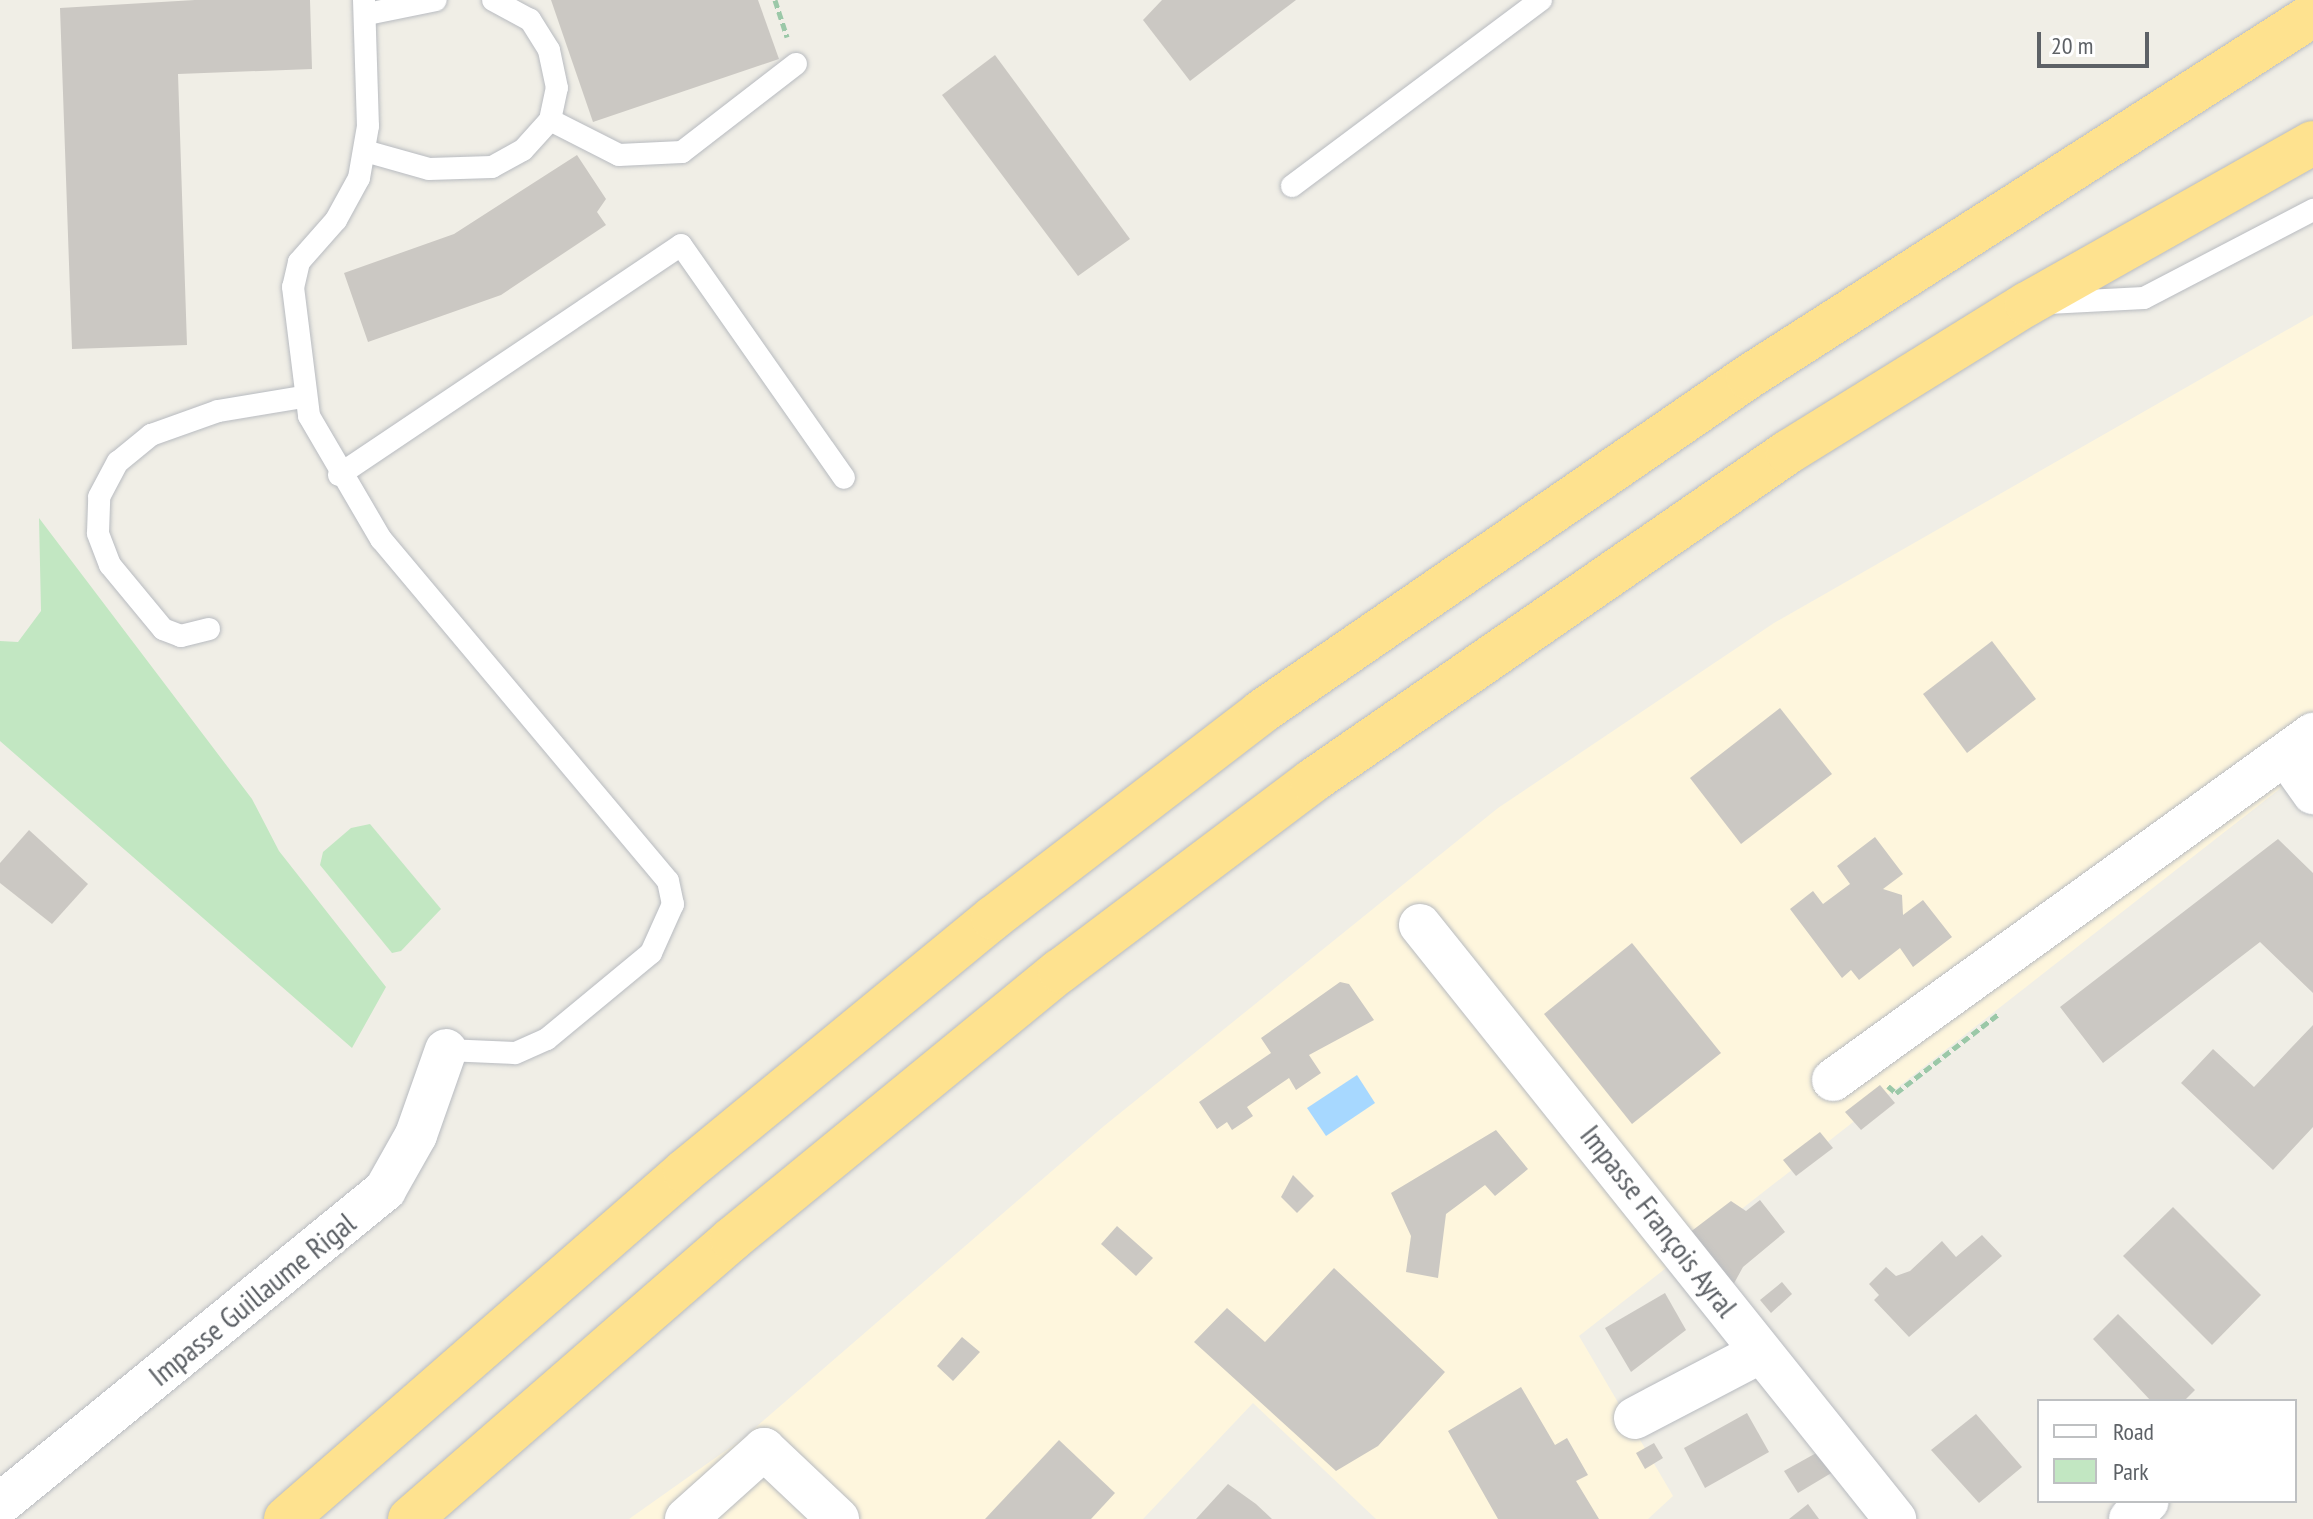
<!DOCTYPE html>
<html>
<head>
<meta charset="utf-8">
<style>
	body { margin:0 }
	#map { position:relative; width:2313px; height:1519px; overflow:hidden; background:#f0eee6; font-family:"PT Sans Narrow",sans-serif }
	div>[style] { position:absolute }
	.commercial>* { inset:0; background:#fef6dd }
	.green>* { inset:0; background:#c2e7c2 }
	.water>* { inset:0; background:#a7d8ff }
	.building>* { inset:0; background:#cbc8c3 }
	.path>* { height:5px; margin-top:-2.5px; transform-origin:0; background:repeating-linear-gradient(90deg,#9bc8a8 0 8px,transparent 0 12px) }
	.roads { filter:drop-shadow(0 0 2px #b8bbc0) drop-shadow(0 0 2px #b8bbc0) }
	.lane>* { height:22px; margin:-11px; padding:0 11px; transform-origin:11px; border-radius:11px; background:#fff }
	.street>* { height:42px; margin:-21px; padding:0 21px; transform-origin:21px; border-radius:21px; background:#fff }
	.highway>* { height:44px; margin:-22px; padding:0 22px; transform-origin:22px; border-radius:22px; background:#fee28f }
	span { translate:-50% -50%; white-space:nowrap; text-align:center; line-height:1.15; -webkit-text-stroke:7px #fff; paint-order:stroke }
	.street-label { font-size:30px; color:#5d6166 }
	.legend { position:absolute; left:2037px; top:1399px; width:260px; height:104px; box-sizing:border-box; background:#fff; border:2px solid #bec0c2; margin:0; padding:10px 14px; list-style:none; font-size:24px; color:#5d6166 }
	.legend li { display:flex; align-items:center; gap:16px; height:40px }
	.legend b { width:40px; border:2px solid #bec0c2 }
	.scale { position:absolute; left:2037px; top:32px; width:112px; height:36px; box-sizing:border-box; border:4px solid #5d6166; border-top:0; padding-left:10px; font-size:24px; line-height:28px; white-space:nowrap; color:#5d6166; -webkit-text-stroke:6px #fff; paint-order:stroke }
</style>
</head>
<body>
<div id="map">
	<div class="commercial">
		<div style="clip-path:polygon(2313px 315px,2313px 763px,1579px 1336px,1673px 1496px,1648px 1519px,1376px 1519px,1253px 1403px,1143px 1519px,629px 1519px,742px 1439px,1104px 1126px,1498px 808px,1774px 623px)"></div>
	</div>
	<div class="green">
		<div style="clip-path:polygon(39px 518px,252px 799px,279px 851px,386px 987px,352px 1048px,0 741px,0 641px,18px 642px,41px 611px)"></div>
		<div style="clip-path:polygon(370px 824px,441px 909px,401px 951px,392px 953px,320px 865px,323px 852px,351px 828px)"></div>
	</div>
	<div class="water">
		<div style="clip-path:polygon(1357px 1075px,1375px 1103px,1326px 1136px,1307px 1108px)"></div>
	</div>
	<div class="building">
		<div style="clip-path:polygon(195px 0,310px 0,312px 69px,178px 74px,187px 345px,72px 349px,60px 8px)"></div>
		<div style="clip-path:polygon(551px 0,758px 0,779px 59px,593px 122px)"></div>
		<div style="clip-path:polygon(1162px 0,1296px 0,1190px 81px,1143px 20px)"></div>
		<div style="clip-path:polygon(995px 55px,1130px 239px,1078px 276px,942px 95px)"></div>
		<div style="clip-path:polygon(577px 155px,606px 199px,597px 212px,606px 225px,501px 295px,368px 342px,344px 273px,454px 234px)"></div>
		<div style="clip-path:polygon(1992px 641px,2036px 699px,1967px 753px,1923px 694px)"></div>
		<div style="clip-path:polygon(1780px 708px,1832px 774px,1741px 844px,1690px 778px)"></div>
		<div style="clip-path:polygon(29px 830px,88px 884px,52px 924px,0 883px,0 863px)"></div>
		<div style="clip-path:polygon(1875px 837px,1903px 874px,1883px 889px,1902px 895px,1903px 915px,1923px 900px,1952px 937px,1913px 967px,1900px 948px,1859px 980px,1851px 970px,1842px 978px,1790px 909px,1813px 891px,1823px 904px,1850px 884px,1837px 866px)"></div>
		<div style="clip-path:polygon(2278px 839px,2313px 873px,2313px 993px,2260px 942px,2103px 1063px,2060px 1007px)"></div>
		<div style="clip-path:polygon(1632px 943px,1721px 1053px,1632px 1124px,1544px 1014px)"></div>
		<div style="clip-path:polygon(1340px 982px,1349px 984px,1374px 1020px,1309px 1055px,1321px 1073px,1296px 1090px,1289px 1078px,1247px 1107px,1253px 1116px,1232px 1130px,1227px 1122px,1217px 1129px,1199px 1102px,1271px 1053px,1261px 1038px)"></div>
		<div style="clip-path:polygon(2313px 1025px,2313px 1127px,2273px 1170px,2181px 1083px,2213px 1049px,2254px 1087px)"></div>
		<div style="clip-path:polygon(1880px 1085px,1895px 1103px,1861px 1130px,1845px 1112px)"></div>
		<div style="clip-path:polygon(1496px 1130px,1528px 1169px,1495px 1196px,1485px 1185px,1446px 1214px,1438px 1278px,1406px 1272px,1411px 1236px,1391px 1193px)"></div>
		<div style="clip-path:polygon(1820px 1132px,1833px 1148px,1796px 1176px,1783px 1160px)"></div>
		<div style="clip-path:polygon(1293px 1175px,1314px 1196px,1297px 1213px,1281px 1197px)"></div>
		<div style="clip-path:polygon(1760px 1200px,1785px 1232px,1743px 1267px,1732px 1287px,1689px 1233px,1731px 1201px,1746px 1211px)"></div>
		<div style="clip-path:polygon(2173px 1207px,2261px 1295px,2212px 1345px,2123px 1256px)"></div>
		<div style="clip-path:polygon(1117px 1226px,1153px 1258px,1136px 1276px,1101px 1244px)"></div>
		<div style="clip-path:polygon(1982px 1235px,2002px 1256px,1909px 1337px,1874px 1300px,1879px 1295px,1869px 1284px,1886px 1267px,1896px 1276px,1910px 1271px,1942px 1241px,1956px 1257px)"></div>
		<div style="clip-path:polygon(1334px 1268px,1445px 1372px,1378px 1446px,1336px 1471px,1194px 1342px,1227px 1308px,1265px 1342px)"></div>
		<div style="clip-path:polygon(1782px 1282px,1792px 1294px,1771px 1313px,1760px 1300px)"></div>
		<div style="clip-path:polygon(1665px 1293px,1686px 1330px,1631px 1372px,1605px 1328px)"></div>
		<div style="clip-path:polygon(2118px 1314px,2195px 1390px,2184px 1401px,2151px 1401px,2093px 1339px)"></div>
		<div style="clip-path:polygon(962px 1337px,980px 1352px,953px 1381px,937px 1366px)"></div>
		<div style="clip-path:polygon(1521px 1387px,1555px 1445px,1567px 1438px,1588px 1475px,1576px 1481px,1599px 1519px,1498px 1519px,1448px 1431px)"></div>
		<div style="clip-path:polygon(1747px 1413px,1769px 1452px,1705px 1488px,1684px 1448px)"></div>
		<div style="clip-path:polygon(1976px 1414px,2022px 1467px,1979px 1503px,1931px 1450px)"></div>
		<div style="clip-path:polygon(1059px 1440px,1115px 1493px,1091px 1519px,985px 1519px)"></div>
		<div style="clip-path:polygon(1654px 1443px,1663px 1458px,1645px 1469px,1636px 1453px)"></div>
		<div style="clip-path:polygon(1818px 1452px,1833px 1472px,1798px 1493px,1784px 1471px)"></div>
		<div style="clip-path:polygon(1228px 1484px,1256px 1504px,1272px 1519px,1196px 1519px)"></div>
		<div style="clip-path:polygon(1808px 1504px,1819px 1519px,1789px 1519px)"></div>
	</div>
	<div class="path">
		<div style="left:775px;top:0;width:39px;rotate:72deg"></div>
		<div style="left:1888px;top:1086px;width:11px;rotate:41deg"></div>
		<div style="left:1896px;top:1093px;width:131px;rotate:-37.6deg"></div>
	</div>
	<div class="roads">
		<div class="lane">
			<div style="left:364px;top:0;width:126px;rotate:88.2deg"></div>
			<div style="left:368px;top:126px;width:53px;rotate:99.8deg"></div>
			<div style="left:359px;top:178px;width:48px;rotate:118.7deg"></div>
			<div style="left:336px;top:220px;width:56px;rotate:131.4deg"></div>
			<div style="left:299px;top:262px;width:26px;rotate:103deg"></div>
			<div style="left:293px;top:287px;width:130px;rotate:82.9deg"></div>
			<div style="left:309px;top:416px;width:143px;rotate:59.7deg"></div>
			<div style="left:381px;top:539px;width:446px;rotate:50deg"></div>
			<div style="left:668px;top:881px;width:24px;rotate:78deg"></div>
			<div style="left:673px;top:904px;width:54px;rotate:114.2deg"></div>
			<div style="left:651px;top:953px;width:135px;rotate:140.4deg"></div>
			<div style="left:547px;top:1039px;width:35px;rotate:156deg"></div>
			<div style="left:515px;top:1053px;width:69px;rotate:-177.5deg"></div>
			<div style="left:367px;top:14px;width:70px;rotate:-11.5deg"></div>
			<div style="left:550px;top:120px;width:77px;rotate:26.9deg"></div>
			<div style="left:619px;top:155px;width:63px;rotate:-2.7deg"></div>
			<div style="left:682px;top:152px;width:144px;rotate:-37.7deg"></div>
			<div style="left:365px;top:151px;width:66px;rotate:15.7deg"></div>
			<div style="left:429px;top:169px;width:63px;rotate:-1.8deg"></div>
			<div style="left:492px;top:167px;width:35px;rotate:-29deg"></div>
			<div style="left:523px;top:150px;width:40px;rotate:-48deg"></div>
			<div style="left:550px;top:120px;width:33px;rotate:-78deg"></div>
			<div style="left:557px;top:88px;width:39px;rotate:-102deg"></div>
			<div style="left:549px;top:50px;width:36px;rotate:-122deg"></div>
			<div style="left:530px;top:20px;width:42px;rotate:-151.6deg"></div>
			<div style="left:1292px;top:186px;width:311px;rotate:-36.8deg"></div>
			<div style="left:2048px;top:303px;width:96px;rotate:-3deg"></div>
			<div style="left:2144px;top:298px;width:191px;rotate:-27.5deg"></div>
			<div style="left:339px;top:475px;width:412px;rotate:-33.9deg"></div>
			<div style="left:681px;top:245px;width:284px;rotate:55deg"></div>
			<div style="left:209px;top:629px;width:29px;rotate:166deg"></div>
			<div style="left:181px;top:636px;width:19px;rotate:-159deg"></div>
			<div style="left:163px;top:629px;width:83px;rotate:-129.6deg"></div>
			<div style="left:110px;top:565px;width:34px;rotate:-111deg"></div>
			<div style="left:98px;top:533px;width:36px;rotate:-88deg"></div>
			<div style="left:99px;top:497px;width:40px;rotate:-62deg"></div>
			<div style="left:118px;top:462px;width:43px;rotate:-39.3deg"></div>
			<div style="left:151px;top:435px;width:71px;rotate:-19.7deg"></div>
			<div style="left:218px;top:411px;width:86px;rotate:-9.4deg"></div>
		</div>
		<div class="street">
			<div style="left:2286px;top:755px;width:47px;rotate:54.6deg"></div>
			<div style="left:1420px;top:925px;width:761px;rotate:51.35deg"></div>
			<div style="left:1833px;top:1080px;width:592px;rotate:-35.79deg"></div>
			<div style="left:1635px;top:1418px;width:142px;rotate:-27.6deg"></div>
			<div style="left:0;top:1504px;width:497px;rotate:-39.2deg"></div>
			<div style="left:385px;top:1190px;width:63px;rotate:-60.6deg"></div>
			<div style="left:416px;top:1135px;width:90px;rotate:-70.6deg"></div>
			<div style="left:686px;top:1519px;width:105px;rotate:-41.9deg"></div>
			<div style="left:764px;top:1449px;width:102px;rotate:43.4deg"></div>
			<div style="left:2130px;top:1519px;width:25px;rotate:-45deg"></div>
		</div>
		<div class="highway">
			<div style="left:286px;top:1519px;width:529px;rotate:-41.09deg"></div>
			<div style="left:685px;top:1171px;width:399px;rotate:-39.4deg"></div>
			<div style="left:993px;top:918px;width:338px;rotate:-37.5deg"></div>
			<div style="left:1261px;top:712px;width:591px;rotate:-34.52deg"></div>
			<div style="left:1748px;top:377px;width:671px;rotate:-32.65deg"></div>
			<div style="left:410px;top:1519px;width:427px;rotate:-41deg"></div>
			<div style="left:732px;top:1239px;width:424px;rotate:-39.3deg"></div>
			<div style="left:1060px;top:971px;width:316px;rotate:-37deg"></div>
			<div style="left:1312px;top:781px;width:579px;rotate:-34.65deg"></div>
			<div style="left:1788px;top:452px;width:281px;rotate:-31.8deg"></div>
			<div style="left:2027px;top:304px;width:328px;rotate:-29.4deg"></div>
		</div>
	</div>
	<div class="street-label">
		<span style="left:1659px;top:1221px;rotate:52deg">Impasse François Ayral</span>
		<span style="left:252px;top:1299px;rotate:-39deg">Impasse Guillaume Rigal</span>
	</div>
	<ul class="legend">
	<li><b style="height:10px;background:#fff"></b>Road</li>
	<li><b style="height:22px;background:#c2e7c2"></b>Park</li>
	</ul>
	<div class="scale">20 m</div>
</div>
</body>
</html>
